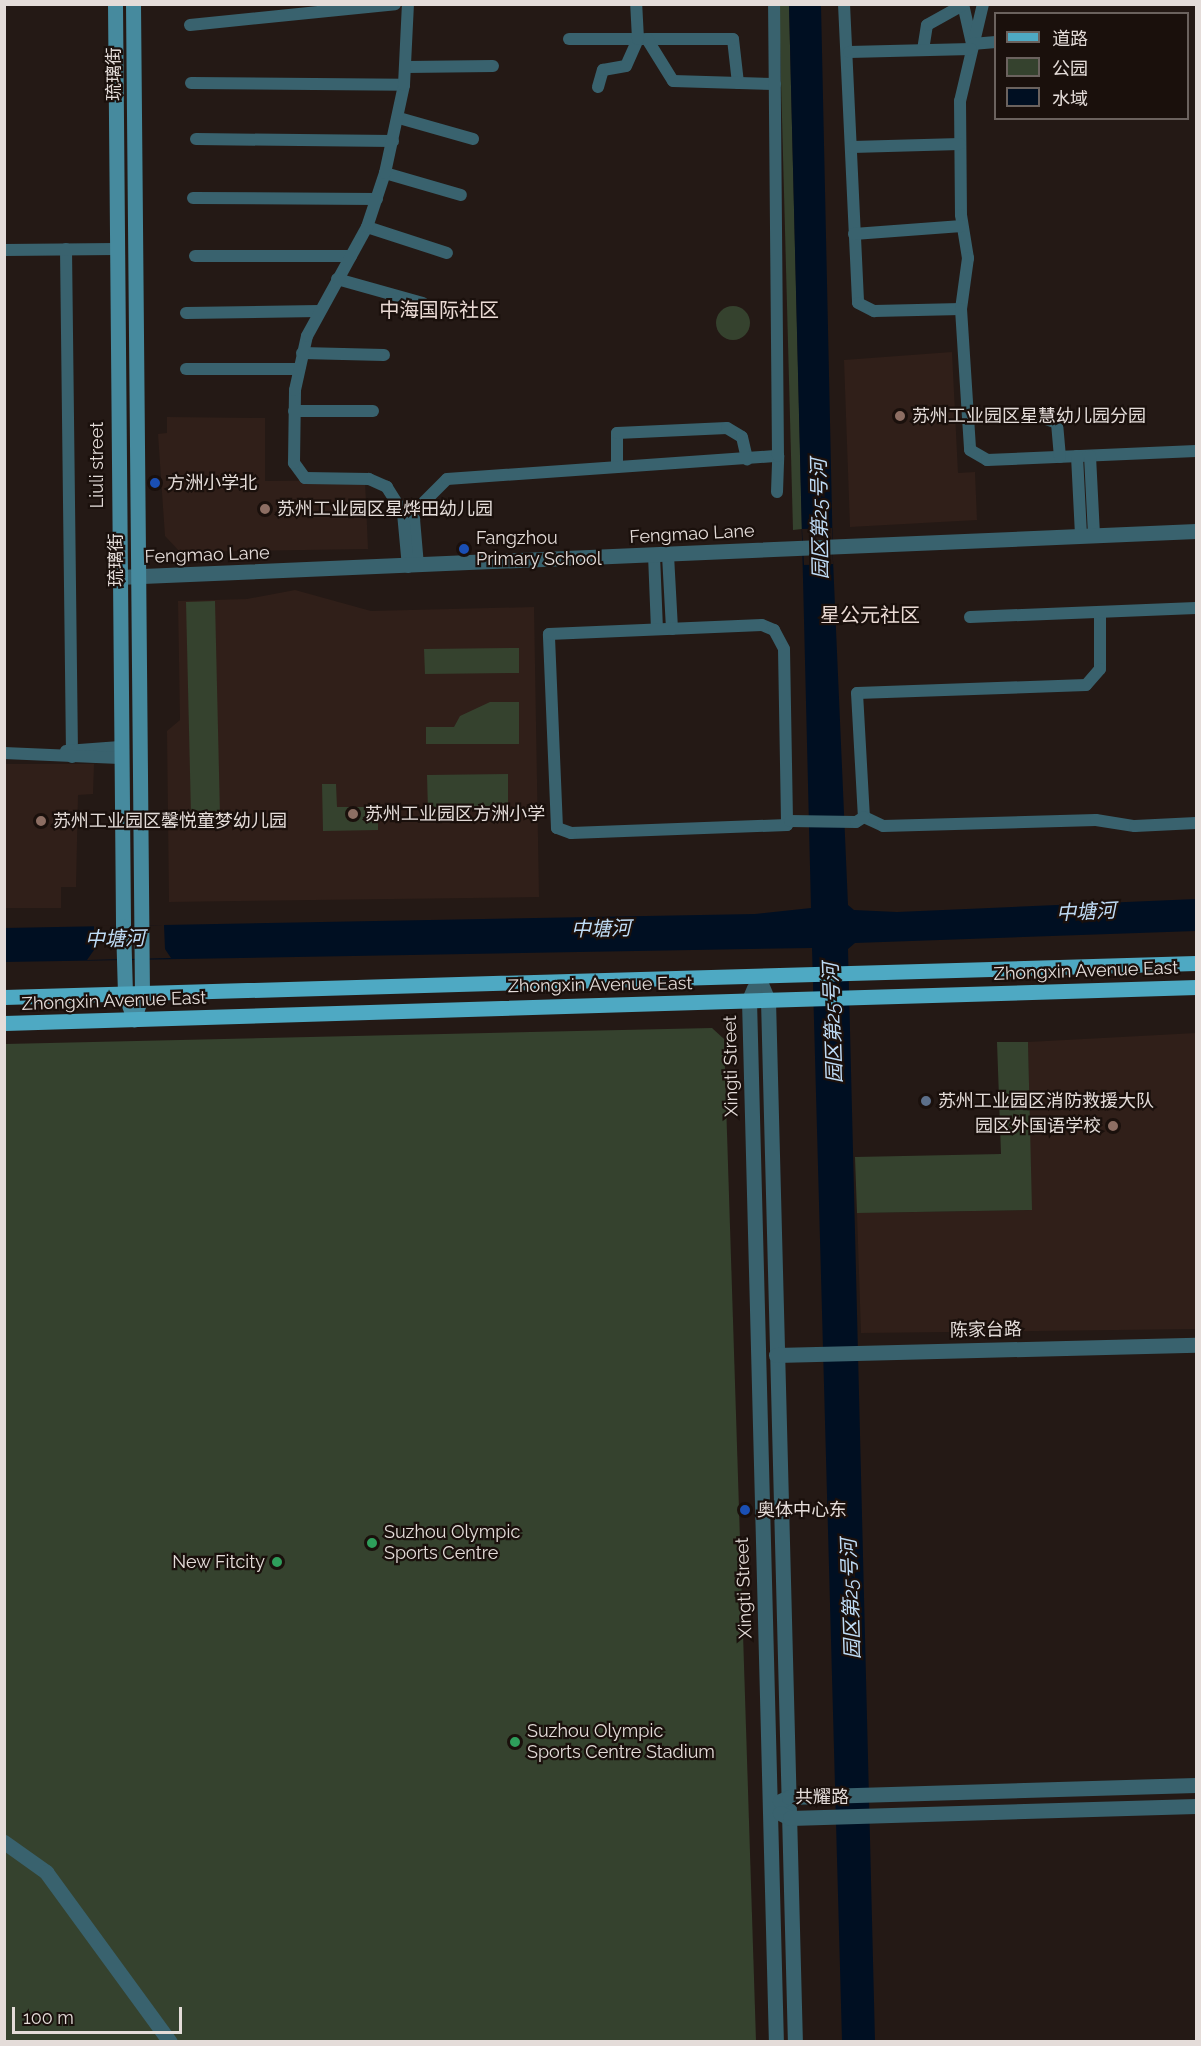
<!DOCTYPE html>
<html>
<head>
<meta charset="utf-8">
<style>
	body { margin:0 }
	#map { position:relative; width:1201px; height:2046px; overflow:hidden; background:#241915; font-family:Raleway,"Noto Sans SC",sans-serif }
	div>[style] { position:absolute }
	.built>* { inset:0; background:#301f19 }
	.green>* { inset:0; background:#35422e }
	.round { border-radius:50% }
	.water>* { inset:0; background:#000f22 }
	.pier>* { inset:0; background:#241915 }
	.minor>* { height:12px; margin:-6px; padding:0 6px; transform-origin:6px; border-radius:6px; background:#39626e }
	.tertiary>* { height:15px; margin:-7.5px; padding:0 7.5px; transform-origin:7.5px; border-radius:7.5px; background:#39626e }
	.secondary>* { height:15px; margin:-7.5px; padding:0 7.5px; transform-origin:7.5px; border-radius:7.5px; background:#468a9e }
	.primary>* { height:15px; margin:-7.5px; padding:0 7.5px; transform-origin:7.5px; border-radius:7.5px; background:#4ea9c3 }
	.dots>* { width:16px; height:16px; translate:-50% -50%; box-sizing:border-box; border:3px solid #1a100c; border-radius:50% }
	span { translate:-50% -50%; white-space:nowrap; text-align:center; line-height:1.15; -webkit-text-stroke:4.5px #1a100c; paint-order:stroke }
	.street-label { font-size:18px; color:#e4dcd9 }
	.poi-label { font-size:18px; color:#e4dcd9 }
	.left { translate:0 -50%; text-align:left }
	.right { translate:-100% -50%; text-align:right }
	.neighbourhood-label { font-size:20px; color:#eadad4 }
	.water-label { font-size:20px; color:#bfdcf6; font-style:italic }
	.frame { position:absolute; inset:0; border:6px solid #e4dcd9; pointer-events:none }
	.legend { position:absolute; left:994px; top:12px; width:195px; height:108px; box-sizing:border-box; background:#1a100c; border:2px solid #6b625e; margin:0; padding:8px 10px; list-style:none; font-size:18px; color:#e4dcd9 }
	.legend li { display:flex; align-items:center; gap:12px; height:30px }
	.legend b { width:30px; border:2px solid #6b625e }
	.scale { position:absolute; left:12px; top:2007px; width:170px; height:27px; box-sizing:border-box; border:3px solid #e4dcd9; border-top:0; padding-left:8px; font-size:18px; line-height:21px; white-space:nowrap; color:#e4dcd9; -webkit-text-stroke:4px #1a100c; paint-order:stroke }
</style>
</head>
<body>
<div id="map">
	<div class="built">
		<div style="clip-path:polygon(952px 352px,958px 473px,975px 472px,977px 520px,850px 527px,844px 360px)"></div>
		<div style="clip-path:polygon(167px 417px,265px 418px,265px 481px,365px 480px,368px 549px,180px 552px,165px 536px,158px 434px,167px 433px)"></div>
		<div style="clip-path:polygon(295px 590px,371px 611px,534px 607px,539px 897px,169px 902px,167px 731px,180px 720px,178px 601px,247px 599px)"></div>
		<div style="clip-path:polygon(5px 764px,94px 764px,93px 794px,78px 795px,76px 887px,61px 887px,61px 908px,5px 908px)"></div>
		<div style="clip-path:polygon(1196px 1033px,1196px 1329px,861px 1333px,857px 1213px,1031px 1210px,1028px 1042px)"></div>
	</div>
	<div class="green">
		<div style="clip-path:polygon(779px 5px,789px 5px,802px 529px,793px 530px)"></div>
		<div class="round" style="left:716px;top:306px;width:34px;height:34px"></div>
		<div style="clip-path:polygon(215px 601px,220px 815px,191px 815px,186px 602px)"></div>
		<div style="clip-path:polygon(519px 648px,519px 673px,425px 674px,424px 649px)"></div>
		<div style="clip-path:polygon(490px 702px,519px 702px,519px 744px,426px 744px,426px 727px,454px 727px,460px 716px)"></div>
		<div style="clip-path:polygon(508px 774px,508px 809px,428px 810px,427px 775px)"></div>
		<div style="clip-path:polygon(322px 784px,336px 784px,337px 807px,378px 807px,378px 830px,323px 831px)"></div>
		<div style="clip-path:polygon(712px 1028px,724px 1039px,756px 2041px,5px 2041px,5px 1044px)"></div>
		<div style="clip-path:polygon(997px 1042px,1028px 1042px,1032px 1210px,857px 1213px,855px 1157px,1001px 1154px)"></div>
	</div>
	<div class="water">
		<div style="clip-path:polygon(789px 5px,821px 5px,833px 560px,848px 905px,854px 910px,897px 912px,1196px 899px,1196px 931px,855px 943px,848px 949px,875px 2041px,842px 2041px,812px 948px,5px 962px,4px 928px,755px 914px,811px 908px)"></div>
	</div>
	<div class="pier">
		<div style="clip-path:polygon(832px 528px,833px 564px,804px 565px,802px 529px)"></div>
		<div style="clip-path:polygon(164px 925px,165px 949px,171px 958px,87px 960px,94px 950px,94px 926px)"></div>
	</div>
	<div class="minor">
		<div style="left:844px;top:4px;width:299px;rotate:87.3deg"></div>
		<div style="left:858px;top:303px;width:18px;rotate:27deg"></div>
		<div style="left:874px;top:311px;width:87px;rotate:-1.3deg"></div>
		<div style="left:963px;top:4px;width:41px;rotate:77.3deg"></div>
		<div style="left:983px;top:4px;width:100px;rotate:103.3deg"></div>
		<div style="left:960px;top:101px;width:114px;rotate:89.5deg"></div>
		<div style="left:961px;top:215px;width:44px;rotate:80.8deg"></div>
		<div style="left:968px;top:258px;width:51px;rotate:97.8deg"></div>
		<div style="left:961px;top:309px;width:141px;rotate:86.3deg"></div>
		<div style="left:970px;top:450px;width:20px;rotate:30deg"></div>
		<div style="left:987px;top:460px;width:209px;rotate:-2.5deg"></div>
		<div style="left:190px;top:25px;width:206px;rotate:-5.8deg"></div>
		<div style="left:569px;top:39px;width:74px"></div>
		<div style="left:972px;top:44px;width:24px;rotate:-5deg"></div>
		<div style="left:923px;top:50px;width:25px;rotate:-81deg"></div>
		<div style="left:927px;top:25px;width:41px;rotate:-29.1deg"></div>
		<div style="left:849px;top:52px;width:122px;rotate:-1.4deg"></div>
		<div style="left:406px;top:67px;width:87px;rotate:-0.7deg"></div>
		<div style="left:191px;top:83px;width:213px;rotate:0.5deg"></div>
		<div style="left:738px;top:83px;width:44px;rotate:-96.5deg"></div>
		<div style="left:733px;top:39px;width:86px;rotate:180deg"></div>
		<div style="left:647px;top:39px;width:49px;rotate:58.2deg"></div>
		<div style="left:673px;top:81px;width:102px;rotate:1.7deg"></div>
		<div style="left:598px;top:87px;width:18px;rotate:-74deg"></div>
		<div style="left:603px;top:70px;width:23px;rotate:-10deg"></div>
		<div style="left:626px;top:66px;width:30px;rotate:-66deg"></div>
		<div style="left:638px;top:39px;width:35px;rotate:-93deg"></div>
		<div style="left:399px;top:118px;width:77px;rotate:15.8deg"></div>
		<div style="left:196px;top:139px;width:197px;rotate:0.6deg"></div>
		<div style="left:852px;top:147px;width:108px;rotate:-1.6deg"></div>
		<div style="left:385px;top:173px;width:79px;rotate:16.1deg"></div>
		<div style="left:193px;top:198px;width:184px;rotate:0.3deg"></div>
		<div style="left:367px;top:227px;width:84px;rotate:18deg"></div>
		<div style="left:854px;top:234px;width:108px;rotate:-4.2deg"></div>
		<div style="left:66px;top:249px;width:508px;rotate:89.32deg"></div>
		<div style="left:4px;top:250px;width:112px;rotate:-0.5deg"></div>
		<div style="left:195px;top:256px;width:156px"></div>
		<div style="left:337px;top:279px;width:89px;rotate:15.6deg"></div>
		<div style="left:186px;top:313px;width:133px;rotate:-0.9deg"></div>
		<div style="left:302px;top:353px;width:82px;rotate:1.4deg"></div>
		<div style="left:186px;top:369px;width:113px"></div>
		<div style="left:294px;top:411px;width:79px"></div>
		<div style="left:1038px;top:416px;width:20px;rotate:20deg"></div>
		<div style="left:1057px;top:423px;width:34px;rotate:85deg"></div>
		<div style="left:1077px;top:456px;width:80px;rotate:87.1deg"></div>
		<div style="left:1090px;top:456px;width:80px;rotate:87.1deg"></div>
		<div style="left:617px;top:467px;width:34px;rotate:-90deg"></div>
		<div style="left:617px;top:433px;width:110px;rotate:-2.6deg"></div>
		<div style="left:727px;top:428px;width:17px;rotate:31deg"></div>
		<div style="left:742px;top:437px;width:23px;rotate:77deg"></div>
		<div style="left:777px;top:492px;width:36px;rotate:-88deg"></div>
		<div style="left:406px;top:508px;width:14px;rotate:54deg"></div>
		<div style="left:414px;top:519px;width:47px;rotate:85.1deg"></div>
		<div style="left:403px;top:513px;width:21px;rotate:-25deg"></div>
		<div style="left:422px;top:504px;width:35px;rotate:-45deg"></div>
		<div style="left:447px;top:479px;width:332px;rotate:-4deg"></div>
		<div style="left:778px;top:456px;width:452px;rotate:-90.5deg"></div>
		<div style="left:654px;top:555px;width:74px;rotate:87.7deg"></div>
		<div style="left:668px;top:555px;width:74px;rotate:86.9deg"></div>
		<div style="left:408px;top:567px;width:54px;rotate:-95.3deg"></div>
		<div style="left:403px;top:513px;width:31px;rotate:-122deg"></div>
		<div style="left:387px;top:487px;width:20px;rotate:-156deg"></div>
		<div style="left:369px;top:479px;width:64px;rotate:-179.1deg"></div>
		<div style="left:305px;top:478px;width:19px;rotate:-126deg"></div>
		<div style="left:294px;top:463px;width:73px;rotate:-89.2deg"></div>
		<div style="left:295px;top:390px;width:55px;rotate:-77.5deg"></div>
		<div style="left:307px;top:336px;width:124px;rotate:-61.2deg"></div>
		<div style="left:367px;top:227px;width:57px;rotate:-71.6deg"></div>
		<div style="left:385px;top:173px;width:90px;rotate:-77.8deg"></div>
		<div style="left:404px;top:85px;width:81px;rotate:-87.2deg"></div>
		<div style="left:1100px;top:612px;width:57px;rotate:90deg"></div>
		<div style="left:1100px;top:669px;width:21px;rotate:131deg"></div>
		<div style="left:1086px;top:685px;width:229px;rotate:178deg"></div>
		<div style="left:857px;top:693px;width:124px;rotate:86.8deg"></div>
		<div style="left:864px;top:817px;width:21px;rotate:25deg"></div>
		<div style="left:883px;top:826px;width:213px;rotate:-1.6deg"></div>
		<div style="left:1096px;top:820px;width:39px;rotate:9deg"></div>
		<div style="left:1135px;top:826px;width:61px;rotate:-2.8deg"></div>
		<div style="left:970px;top:617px;width:226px;rotate:-2.3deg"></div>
		<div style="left:762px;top:625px;width:13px;rotate:23deg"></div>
		<div style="left:774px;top:630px;width:21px;rotate:62deg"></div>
		<div style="left:784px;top:649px;width:176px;rotate:89deg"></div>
		<div style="left:787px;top:825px;width:216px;rotate:177.9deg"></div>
		<div style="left:571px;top:833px;width:15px;rotate:-160deg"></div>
		<div style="left:557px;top:828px;width:194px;rotate:-92.4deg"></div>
		<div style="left:549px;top:634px;width:213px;rotate:-2.4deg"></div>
		<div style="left:66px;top:751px;width:54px;rotate:-4.2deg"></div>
		<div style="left:4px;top:753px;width:116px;rotate:2.5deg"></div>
		<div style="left:790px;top:821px;width:66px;rotate:0.9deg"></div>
		<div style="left:856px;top:822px;width:9px;rotate:-32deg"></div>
	</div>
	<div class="tertiary">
		<div style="left:118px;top:577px;width:1079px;rotate:-2.44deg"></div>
		<div style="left:758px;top:977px;width:25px;rotate:67deg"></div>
		<div style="left:768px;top:1000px;width:1042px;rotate:88.52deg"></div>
		<div style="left:754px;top:988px;width:13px;rotate:113deg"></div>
		<div style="left:749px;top:1000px;width:1042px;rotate:88.52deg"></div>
		<div style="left:776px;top:1355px;width:420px;rotate:-1.4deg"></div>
		<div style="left:780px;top:1801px;width:10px;rotate:-24deg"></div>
		<div style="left:789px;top:1797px;width:407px;rotate:-1.7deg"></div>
		<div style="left:780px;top:1813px;width:11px;rotate:27deg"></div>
		<div style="left:790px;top:1818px;width:406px;rotate:-1.7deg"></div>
		<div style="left:4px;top:1842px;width:52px;rotate:35.5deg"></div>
		<div style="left:46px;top:1872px;width:210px;rotate:53.9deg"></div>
	</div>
	<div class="secondary">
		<div style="left:115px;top:4px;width:922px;rotate:89.5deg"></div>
		<div style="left:123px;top:926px;width:68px;rotate:88.3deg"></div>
		<div style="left:125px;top:994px;width:27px;rotate:70deg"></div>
		<div style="left:133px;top:4px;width:989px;rotate:89.48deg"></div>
		<div style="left:142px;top:993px;width:27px;rotate:107deg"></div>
	</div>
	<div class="primary">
		<div style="left:4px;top:997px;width:1192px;rotate:-1.63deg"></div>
		<div style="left:4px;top:1023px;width:1193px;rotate:-1.73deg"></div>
	</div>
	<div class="dots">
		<div style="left:900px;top:416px;background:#8d6e63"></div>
		<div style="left:155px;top:483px;background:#1a4fb4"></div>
		<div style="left:265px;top:509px;background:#8d6e63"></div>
		<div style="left:464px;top:549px;background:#1a4fb4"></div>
		<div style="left:353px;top:814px;background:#8d6e63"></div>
		<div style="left:41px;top:821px;background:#8d6e63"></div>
		<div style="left:926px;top:1101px;background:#5c6f8a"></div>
		<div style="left:1113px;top:1126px;background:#8d6e63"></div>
		<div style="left:745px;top:1510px;background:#1a4fb4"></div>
		<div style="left:372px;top:1543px;background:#2e9e5b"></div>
		<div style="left:277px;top:1562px;background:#2e9e5b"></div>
		<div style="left:515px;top:1742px;background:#2e9e5b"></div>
	</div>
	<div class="street-label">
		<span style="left:114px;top:74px;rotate:-90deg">琉璃街</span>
		<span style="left:97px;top:465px;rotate:-90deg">Liuli street</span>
		<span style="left:692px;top:534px;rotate:-3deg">Fengmao Lane</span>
		<span style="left:207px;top:555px;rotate:-2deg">Fengmao Lane</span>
		<span style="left:116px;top:560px;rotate:-90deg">琉璃街</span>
		<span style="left:1086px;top:971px;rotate:-2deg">Zhongxin Avenue East</span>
		<span style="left:600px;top:985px;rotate:-1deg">Zhongxin Avenue East</span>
		<span style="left:114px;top:1001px;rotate:-2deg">Zhongxin Avenue East</span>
		<span style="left:731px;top:1066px;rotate:-91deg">Xingti Street</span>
		<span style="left:986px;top:1330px;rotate:-1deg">陈家台路</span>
		<span style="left:744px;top:1588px;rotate:-92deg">Xingti Street</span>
		<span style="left:822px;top:1797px">共耀路</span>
	</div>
	<div class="poi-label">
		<span class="left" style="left:912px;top:416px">苏州工业园区星慧幼儿园分园</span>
		<span class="left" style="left:167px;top:483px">方洲小学北</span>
		<span class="left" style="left:277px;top:509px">苏州工业园区星烨田幼儿园</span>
		<span class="left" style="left:476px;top:549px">Fangzhou<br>Primary School</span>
		<span class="left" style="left:365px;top:814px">苏州工业园区方洲小学</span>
		<span class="left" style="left:53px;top:821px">苏州工业园区馨悦童梦幼儿园</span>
		<span class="left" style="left:938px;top:1101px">苏州工业园区消防救援大队</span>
		<span class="right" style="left:1101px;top:1126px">园区外国语学校</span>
		<span class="left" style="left:757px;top:1510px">奥体中心东</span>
		<span class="left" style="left:384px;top:1543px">Suzhou Olympic<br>Sports Centre</span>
		<span class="right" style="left:265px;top:1562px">New Fitcity</span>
		<span class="left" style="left:527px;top:1742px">Suzhou Olympic<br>Sports Centre Stadium</span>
	</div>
	<div class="neighbourhood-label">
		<span style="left:439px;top:310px">中海国际社区</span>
		<span style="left:870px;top:615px">星公元社区</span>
	</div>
	<div class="water-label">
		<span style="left:820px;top:519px;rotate:-91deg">园区第25号河</span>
		<span style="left:1086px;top:912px;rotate:-3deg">中塘河</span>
		<span style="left:601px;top:929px;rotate:-1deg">中塘河</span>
		<span style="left:115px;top:939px;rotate:-1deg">中塘河</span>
		<span style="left:833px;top:1023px;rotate:-92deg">园区第25号河</span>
		<span style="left:851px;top:1599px;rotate:-92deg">园区第25号河</span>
	</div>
	<div class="frame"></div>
	<ul class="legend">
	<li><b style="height:8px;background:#4ea9c3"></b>道路</li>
	<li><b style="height:16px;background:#35422e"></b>公园</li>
	<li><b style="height:16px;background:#000f22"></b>水域</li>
	</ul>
	<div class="scale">100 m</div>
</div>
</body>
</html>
